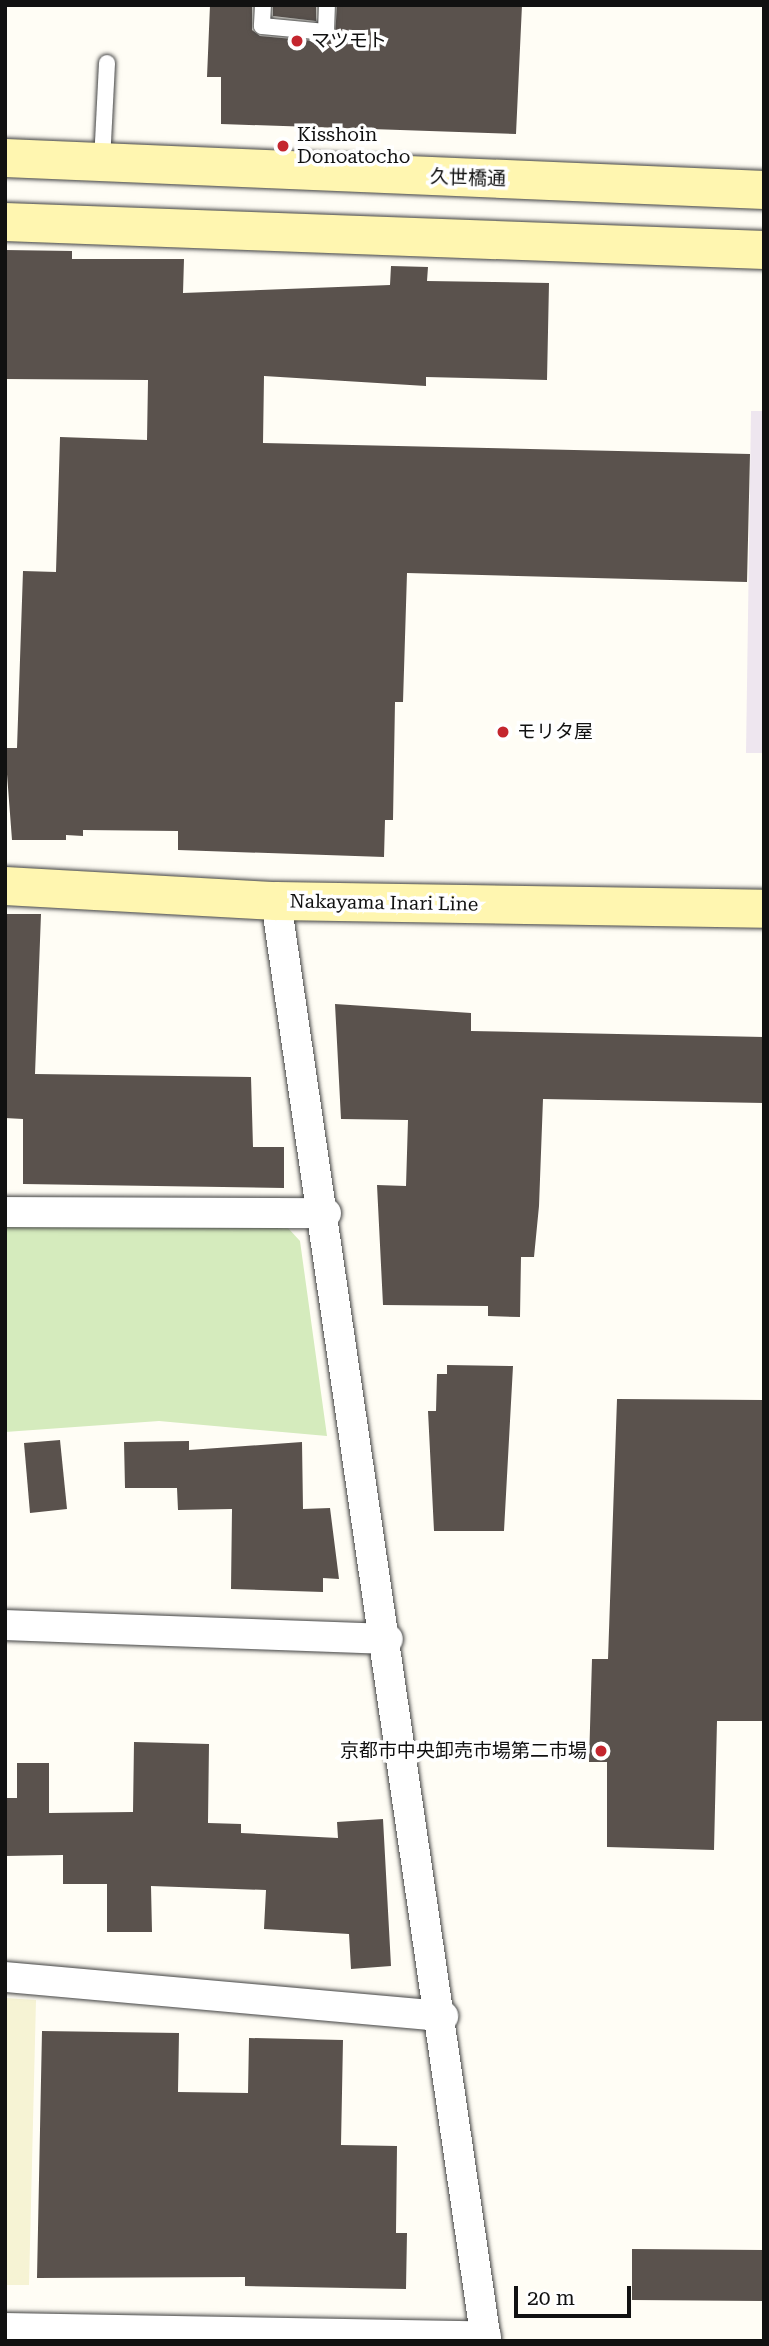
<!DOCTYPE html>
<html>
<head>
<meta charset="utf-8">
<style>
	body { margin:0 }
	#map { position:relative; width:769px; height:2346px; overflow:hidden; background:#fffdf5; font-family:"Roboto Serif","Noto Sans JP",serif }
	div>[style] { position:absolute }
	.industrial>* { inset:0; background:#eee6ef }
	.farmland>* { inset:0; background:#f6f3d4 }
	.green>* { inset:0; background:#d5ebbd }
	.building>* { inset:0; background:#5a524d }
	.roads { filter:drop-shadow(0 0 2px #444) drop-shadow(0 0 2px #444) }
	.lane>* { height:16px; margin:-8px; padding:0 8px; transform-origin:8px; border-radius:8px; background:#fff }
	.street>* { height:30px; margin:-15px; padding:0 15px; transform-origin:15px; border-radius:15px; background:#fff }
	.secondary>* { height:38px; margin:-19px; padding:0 19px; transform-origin:19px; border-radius:19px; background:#fff6b0 }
	.dots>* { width:19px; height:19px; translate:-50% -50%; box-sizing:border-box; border:4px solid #fff; border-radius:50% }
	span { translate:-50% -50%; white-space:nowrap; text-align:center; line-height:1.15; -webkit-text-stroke:7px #fff; paint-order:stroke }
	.poi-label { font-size:19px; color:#111 }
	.left { translate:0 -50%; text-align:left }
	.right { translate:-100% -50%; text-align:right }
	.street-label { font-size:19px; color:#111 }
	.frame { position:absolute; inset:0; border:7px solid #111; pointer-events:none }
	.scale { position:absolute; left:514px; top:2286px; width:117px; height:32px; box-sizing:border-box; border:4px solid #111; border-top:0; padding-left:9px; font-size:21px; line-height:24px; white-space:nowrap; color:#111; -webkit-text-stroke:5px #fff; paint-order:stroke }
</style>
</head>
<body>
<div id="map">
	<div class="industrial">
		<div style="clip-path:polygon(751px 411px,764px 411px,764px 753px,746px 753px)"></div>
	</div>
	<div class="farmland">
		<div style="clip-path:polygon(5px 1998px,36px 2000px,29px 2285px,5px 2285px)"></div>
	</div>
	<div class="green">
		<div style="clip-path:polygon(5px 1226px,288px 1228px,300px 1241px,327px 1436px,159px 1421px,5px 1432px)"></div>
	</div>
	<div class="building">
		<div style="clip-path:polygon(210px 5px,252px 5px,252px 30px,260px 36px,325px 42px,335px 37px,337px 5px,522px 5px,516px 134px,221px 124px,221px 77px,207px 77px)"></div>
		<div style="clip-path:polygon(273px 5px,316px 5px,316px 21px,273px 16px)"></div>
		<div style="clip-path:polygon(5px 250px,72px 251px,72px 259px,184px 259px,183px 293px,390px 285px,391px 266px,428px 267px,427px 281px,549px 283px,547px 380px,426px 377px,426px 386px,264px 376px,263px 443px,750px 454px,747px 582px,407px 573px,403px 702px,395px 702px,393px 820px,385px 820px,384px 857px,178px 850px,178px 831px,83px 830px,83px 836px,66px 835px,66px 840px,12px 840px,5px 748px,17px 748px,23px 571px,56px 572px,60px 437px,147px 440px,148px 380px,5px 379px)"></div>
		<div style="clip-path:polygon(5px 914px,41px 914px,35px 1074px,251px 1077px,253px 1147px,284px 1147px,284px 1188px,23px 1184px,23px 1119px,5px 1118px)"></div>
		<div style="clip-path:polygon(335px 1004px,471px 1013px,471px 1031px,764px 1037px,764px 1103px,543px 1099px,539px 1206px,534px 1257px,521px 1257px,520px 1317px,488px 1316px,488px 1306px,383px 1305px,377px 1185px,406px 1186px,408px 1120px,341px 1119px)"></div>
		<div style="clip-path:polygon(447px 1365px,513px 1366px,504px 1531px,434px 1531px,428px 1411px,436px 1411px,437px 1374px,447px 1374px)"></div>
		<div style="clip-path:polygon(617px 1399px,764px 1400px,764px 1721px,717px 1721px,714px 1850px,607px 1847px,607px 1762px,589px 1762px,592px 1659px,608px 1659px)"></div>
		<div style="clip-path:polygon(60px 1440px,67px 1509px,30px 1513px,24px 1443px)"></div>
		<div style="clip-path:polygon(189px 1441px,189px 1450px,302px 1442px,303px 1509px,330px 1508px,339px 1579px,323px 1578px,323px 1592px,231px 1589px,232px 1509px,178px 1510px,177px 1488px,125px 1488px,124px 1442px)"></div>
		<div style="clip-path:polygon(134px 1742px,209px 1744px,208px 1823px,241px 1824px,241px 1833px,338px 1838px,337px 1822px,383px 1819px,391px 1966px,351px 1969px,349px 1934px,264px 1929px,266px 1890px,151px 1886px,152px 1932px,107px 1932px,107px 1884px,63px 1884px,63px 1855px,5px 1856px,5px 1798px,17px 1798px,17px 1763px,49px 1763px,49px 1813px,133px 1812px)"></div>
		<div style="clip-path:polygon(42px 2031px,179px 2033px,178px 2092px,248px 2093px,249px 2038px,343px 2040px,341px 2145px,397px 2146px,396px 2233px,407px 2233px,406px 2289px,245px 2286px,245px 2277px,37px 2278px)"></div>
		<div style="clip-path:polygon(632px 2249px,764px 2250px,764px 2301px,632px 2300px)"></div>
	</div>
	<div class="roads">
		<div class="lane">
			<div style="left:263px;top:5px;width:21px;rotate:93deg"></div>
			<div style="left:262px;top:26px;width:64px;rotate:5.4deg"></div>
			<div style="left:326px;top:32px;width:27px;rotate:-88deg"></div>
			<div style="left:102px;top:162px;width:99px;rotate:-87.1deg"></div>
		</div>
		<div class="street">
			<div style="left:276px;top:901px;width:1455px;rotate:81.7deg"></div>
			<div style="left:5px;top:1212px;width:321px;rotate:0.2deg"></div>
			<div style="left:5px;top:1625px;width:383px;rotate:2.1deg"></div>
			<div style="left:5px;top:1977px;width:440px;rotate:5.1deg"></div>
			<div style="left:5px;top:2328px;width:481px;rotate:1deg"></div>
		</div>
		<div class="secondary">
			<div style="left:5px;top:158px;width:760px;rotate:2.41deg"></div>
			<div style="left:5px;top:222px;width:760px;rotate:2.11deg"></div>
			<div style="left:5px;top:886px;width:271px;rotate:3.2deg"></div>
			<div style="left:276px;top:901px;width:488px;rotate:0.9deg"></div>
		</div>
	</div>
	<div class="dots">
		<div style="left:297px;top:41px;background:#c4262e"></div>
		<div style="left:283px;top:146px;background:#c4262e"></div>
		<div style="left:503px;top:732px;background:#c4262e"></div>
		<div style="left:601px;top:1751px;background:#c4262e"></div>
	</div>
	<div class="poi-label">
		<span class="left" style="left:311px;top:41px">マツモト</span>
		<span class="left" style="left:297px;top:146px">Kisshoin<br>Donoatocho</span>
		<span class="left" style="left:517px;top:732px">モリタ屋</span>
		<span class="right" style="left:587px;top:1751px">京都市中央卸売市場第二市場</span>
	</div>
	<div class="street-label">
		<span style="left:468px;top:178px;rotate:2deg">久世橋通</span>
		<span style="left:384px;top:903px;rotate:1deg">Nakayama Inari Line</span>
	</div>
	<div class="frame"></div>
	<div class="scale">20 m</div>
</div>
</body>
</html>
